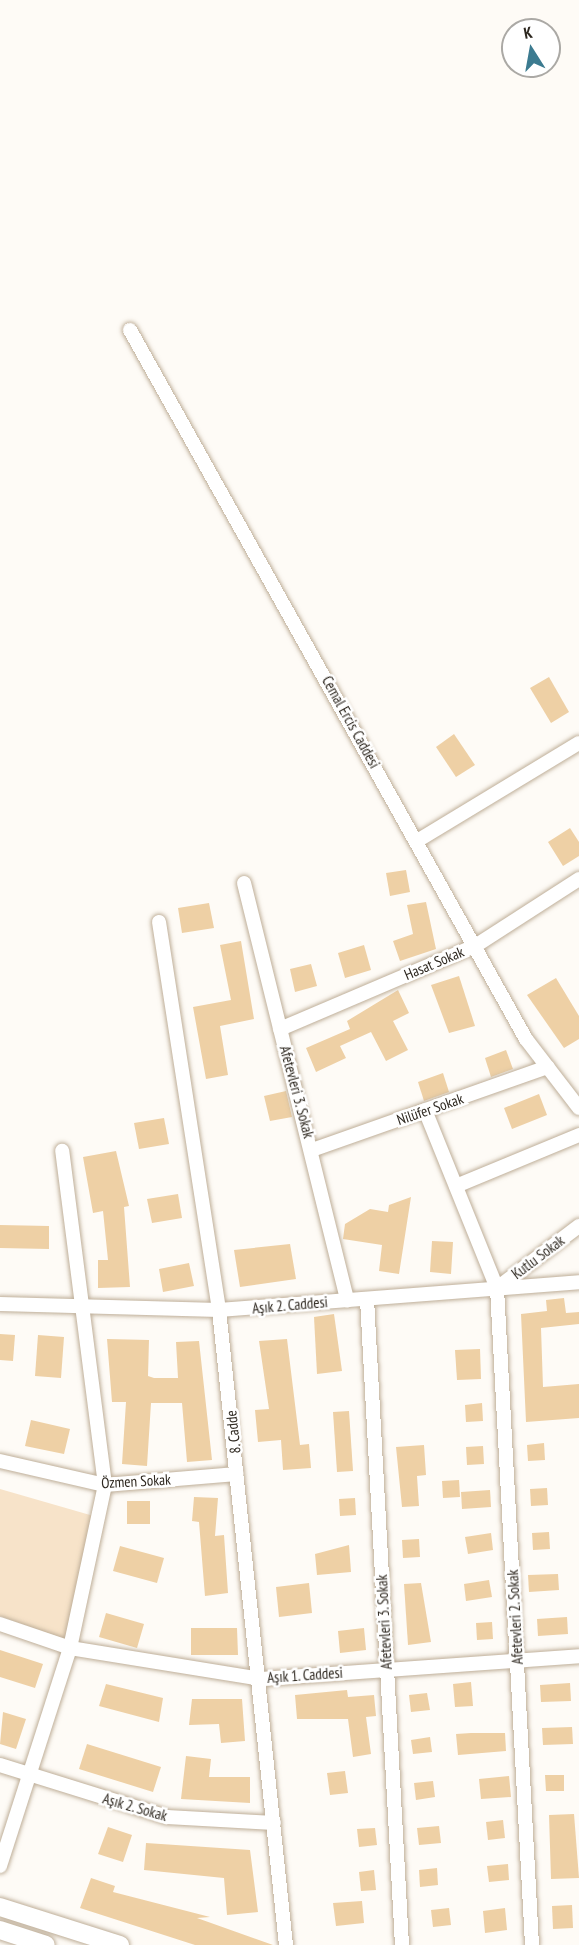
<!DOCTYPE html>
<html>
<head>
<meta charset="utf-8">
<style>
	body { margin:0 }
	#map { position:relative; width:579px; height:1945px; overflow:hidden; background:#fefbf6; font-family:"PT Sans Narrow",sans-serif }
	div>[style] { position:absolute }
	.green>* { inset:0; background:#f7e3c9 }
	.building>* { inset:0; background:#eed0a5 }
	.roads { filter:drop-shadow(0 0 2px #beae98) drop-shadow(0 0 2px #beae98) }
	.street>* { height:14px; margin:-7px; padding:0 7px; transform-origin:7px; border-radius:7px; background:#fff }
	.secondary>* { height:18px; margin:-9px; padding:0 9px; transform-origin:9px; border-radius:9px; background:#fff }
	span { translate:-50% -50%; white-space:nowrap; text-align:center; line-height:1.15; -webkit-text-stroke:5px #fff; paint-order:stroke }
	.street-label { font-size:15px; color:#2d271f }
	.north { position:absolute; left:501px; top:18px; width:60px; height:60px; box-sizing:border-box; background:#fff; border:2px solid #aba9a5; border-radius:50%; rotate:349deg; font-size:16px; font-weight:700; line-height:24px; text-align:center; color:#2d271f }
	.north::after { content:''; display:block; margin:auto; width:21px; height:27px; background:#3c7b90; clip-path:polygon(50% 0,100% 100%,50% 72%,0 100%) }
</style>
</head>
<body>
<div id="map">
	<div class="green">
		<div style="clip-path:polygon(0 1489px,97px 1517px,95px 1565px,78px 1644px,0 1616px)"></div>
	</div>
	<div class="building">
		<div style="clip-path:polygon(549px 677px,569px 712px,551px 723px,530px 688px)"></div>
		<div style="clip-path:polygon(454px 734px,475px 765px,456px 777px,436px 747px)"></div>
		<div style="clip-path:polygon(570px 828px,579px 842px,579px 856px,563px 866px,548px 842px)"></div>
		<div style="clip-path:polygon(406px 870px,410px 892px,390px 896px,386px 873px)"></div>
		<div style="clip-path:polygon(426px 902px,436px 949px,400px 961px,393px 941px,413px 934px,407px 905px)"></div>
		<div style="clip-path:polygon(209px 903px,214px 928px,182px 933px,178px 908px)"></div>
		<div style="clip-path:polygon(241px 941px,254px 1019px,220px 1026px,228px 1075px,206px 1079px,193px 1007px,231px 1000px,220px 945px)"></div>
		<div style="clip-path:polygon(364px 945px,371px 970px,345px 978px,338px 953px)"></div>
		<div style="clip-path:polygon(311px 964px,317px 986px,295px 992px,290px 969px)"></div>
		<div style="clip-path:polygon(459px 976px,475px 1026px,449px 1033px,431px 985px)"></div>
		<div style="clip-path:polygon(556px 978px,579px 1016px,579px 1039px,564px 1048px,527px 995px)"></div>
		<div style="clip-path:polygon(398px 990px,409px 1013px,393px 1021px,408px 1050px,386px 1061px,371px 1032px,340px 1046px,346px 1058px,316px 1072px,306px 1048px,350px 1029px,347px 1021px)"></div>
		<div style="clip-path:polygon(506px 1050px,513px 1069px,491px 1077px,485px 1058px)"></div>
		<div style="clip-path:polygon(443px 1073px,449px 1092px,424px 1101px,418px 1082px)"></div>
		<div style="clip-path:polygon(286px 1091px,292px 1117px,270px 1121px,264px 1096px)"></div>
		<div style="clip-path:polygon(539px 1094px,547px 1115px,512px 1129px,504px 1108px)"></div>
		<div style="clip-path:polygon(164px 1118px,169px 1144px,139px 1149px,134px 1123px)"></div>
		<div style="clip-path:polygon(116px 1151px,129px 1206px,124px 1207px,130px 1287px,98px 1288px,98px 1260px,108px 1260px,103px 1211px,93px 1213px,83px 1157px)"></div>
		<div style="clip-path:polygon(178px 1194px,182px 1218px,152px 1223px,147px 1199px)"></div>
		<div style="clip-path:polygon(411px 1197px,399px 1274px,379px 1271px,382px 1245px,343px 1239px,345px 1224px,370px 1209px,388px 1212px,389px 1205px)"></div>
		<div style="clip-path:polygon(0 1225px,49px 1226px,49px 1249px,0 1248px)"></div>
		<div style="clip-path:polygon(432px 1241px,453px 1242px,451px 1274px,430px 1272px)"></div>
		<div style="clip-path:polygon(290px 1244px,296px 1279px,240px 1287px,234px 1250px)"></div>
		<div style="clip-path:polygon(189px 1263px,194px 1286px,163px 1292px,159px 1269px)"></div>
		<div style="clip-path:polygon(564px 1298px,566px 1313px,579px 1312px,579px 1324px,541px 1328px,543px 1387px,579px 1384px,579px 1418px,526px 1422px,521px 1314px,547px 1311px,546px 1300px)"></div>
		<div style="clip-path:polygon(334px 1314px,342px 1371px,317px 1374px,314px 1317px)"></div>
		<div style="clip-path:polygon(0 1334px,15px 1335px,13px 1361px,0 1360px)"></div>
		<div style="clip-path:polygon(38px 1335px,64px 1337px,61px 1378px,35px 1376px)"></div>
		<div style="clip-path:polygon(107px 1339px,149px 1340px,148px 1376px,154px 1378px,178px 1378px,176px 1342px,199px 1341px,212px 1460px,187px 1462px,182px 1403px,151px 1403px,147px 1466px,122px 1464px,126px 1402px,112px 1402px)"></div>
		<div style="clip-path:polygon(287px 1339px,300px 1445px,309px 1444px,311px 1468px,283px 1470px,281px 1440px,258px 1442px,255px 1410px,269px 1409px,259px 1341px)"></div>
		<div style="clip-path:polygon(480px 1349px,481px 1379px,457px 1380px,455px 1350px)"></div>
		<div style="clip-path:polygon(482px 1403px,483px 1421px,466px 1422px,465px 1405px)"></div>
		<div style="clip-path:polygon(349px 1411px,353px 1471px,337px 1472px,333px 1412px)"></div>
		<div style="clip-path:polygon(31px 1420px,70px 1429px,64px 1454px,25px 1446px)"></div>
		<div style="clip-path:polygon(544px 1443px,545px 1460px,528px 1461px,527px 1445px)"></div>
		<div style="clip-path:polygon(424px 1445px,426px 1475px,417px 1476px,419px 1506px,402px 1507px,396px 1447px)"></div>
		<div style="clip-path:polygon(483px 1446px,484px 1464px,467px 1465px,466px 1447px)"></div>
		<div style="clip-path:polygon(459px 1480px,460px 1497px,443px 1498px,442px 1481px)"></div>
		<div style="clip-path:polygon(547px 1488px,548px 1505px,531px 1506px,530px 1489px)"></div>
		<div style="clip-path:polygon(490px 1490px,491px 1507px,462px 1509px,461px 1492px)"></div>
		<div style="clip-path:polygon(194px 1497px,218px 1498px,215px 1536px,224px 1535px,228px 1593px,205px 1596px,199px 1522px,192px 1521px)"></div>
		<div style="clip-path:polygon(355px 1498px,356px 1515px,340px 1516px,339px 1499px)"></div>
		<div style="clip-path:polygon(127px 1501px,150px 1501px,150px 1524px,127px 1524px)"></div>
		<div style="clip-path:polygon(549px 1532px,550px 1549px,533px 1550px,532px 1533px)"></div>
		<div style="clip-path:polygon(491px 1533px,493px 1550px,468px 1554px,465px 1537px)"></div>
		<div style="clip-path:polygon(419px 1539px,420px 1557px,403px 1558px,402px 1540px)"></div>
		<div style="clip-path:polygon(349px 1545px,351px 1572px,317px 1575px,315px 1554px)"></div>
		<div style="clip-path:polygon(120px 1546px,164px 1558px,157px 1583px,113px 1571px)"></div>
		<div style="clip-path:polygon(558px 1574px,559px 1590px,529px 1592px,528px 1575px)"></div>
		<div style="clip-path:polygon(489px 1580px,492px 1597px,466px 1601px,464px 1584px)"></div>
		<div style="clip-path:polygon(309px 1583px,312px 1613px,279px 1617px,276px 1587px)"></div>
		<div style="clip-path:polygon(421px 1583px,431px 1642px,408px 1645px,404px 1584px)"></div>
		<div style="clip-path:polygon(106px 1613px,144px 1624px,137px 1648px,99px 1637px)"></div>
		<div style="clip-path:polygon(567px 1617px,568px 1634px,538px 1636px,537px 1619px)"></div>
		<div style="clip-path:polygon(492px 1622px,493px 1639px,477px 1640px,476px 1623px)"></div>
		<div style="clip-path:polygon(191px 1628px,237px 1628px,238px 1655px,191px 1655px)"></div>
		<div style="clip-path:polygon(364px 1628px,366px 1650px,340px 1653px,338px 1631px)"></div>
		<div style="clip-path:polygon(0 1650px,43px 1664px,35px 1688px,0 1677px)"></div>
		<div style="clip-path:polygon(471px 1682px,473px 1706px,455px 1707px,453px 1684px)"></div>
		<div style="clip-path:polygon(570px 1683px,571px 1701px,541px 1702px,540px 1685px)"></div>
		<div style="clip-path:polygon(106px 1684px,163px 1698px,159px 1722px,99px 1706px)"></div>
		<div style="clip-path:polygon(347px 1690px,348px 1697px,374px 1695px,376px 1716px,366px 1717px,371px 1754px,353px 1757px,348px 1719px,297px 1719px,295px 1695px)"></div>
		<div style="clip-path:polygon(427px 1693px,430px 1710px,411px 1712px,409px 1695px)"></div>
		<div style="clip-path:polygon(192px 1699px,242px 1699px,245px 1741px,221px 1743px,219px 1724px,189px 1725px)"></div>
		<div style="clip-path:polygon(3px 1712px,26px 1719px,16px 1749px,0 1744px)"></div>
		<div style="clip-path:polygon(572px 1727px,573px 1744px,543px 1745px,542px 1728px)"></div>
		<div style="clip-path:polygon(471px 1733px,505px 1733px,506px 1751px,458px 1755px,456px 1734px)"></div>
		<div style="clip-path:polygon(430px 1737px,432px 1752px,413px 1754px,411px 1740px)"></div>
		<div style="clip-path:polygon(87px 1744px,161px 1767px,153px 1792px,79px 1769px)"></div>
		<div style="clip-path:polygon(186px 1756px,211px 1759px,209px 1777px,250px 1777px,250px 1803px,181px 1799px)"></div>
		<div style="clip-path:polygon(345px 1771px,348px 1793px,330px 1795px,327px 1773px)"></div>
		<div style="clip-path:polygon(545px 1775px,564px 1775px,564px 1791px,546px 1791px)"></div>
		<div style="clip-path:polygon(509px 1776px,511px 1797px,481px 1799px,479px 1779px)"></div>
		<div style="clip-path:polygon(433px 1781px,435px 1797px,416px 1800px,414px 1783px)"></div>
		<div style="clip-path:polygon(574px 1814px,579px 1878px,551px 1879px,549px 1815px)"></div>
		<div style="clip-path:polygon(503px 1820px,505px 1838px,488px 1840px,486px 1822px)"></div>
		<div style="clip-path:polygon(439px 1826px,441px 1843px,419px 1845px,417px 1828px)"></div>
		<div style="clip-path:polygon(108px 1827px,132px 1835px,123px 1862px,98px 1854px)"></div>
		<div style="clip-path:polygon(375px 1828px,377px 1845px,359px 1847px,357px 1829px)"></div>
		<div style="clip-path:polygon(146px 1843px,250px 1850px,258px 1912px,227px 1915px,224px 1878px,144px 1870px)"></div>
		<div style="clip-path:polygon(508px 1864px,509px 1880px,489px 1882px,487px 1866px)"></div>
		<div style="clip-path:polygon(437px 1868px,438px 1885px,420px 1887px,419px 1870px)"></div>
		<div style="clip-path:polygon(374px 1870px,376px 1890px,361px 1891px,359px 1872px)"></div>
		<div style="clip-path:polygon(91px 1878px,115px 1886px,113px 1892px,210px 1917px,197px 1918px,273px 1945px,195px 1945px,80px 1908px)"></div>
		<div style="clip-path:polygon(362px 1901px,364px 1923px,336px 1926px,333px 1903px)"></div>
		<div style="clip-path:polygon(572px 1905px,573px 1928px,553px 1929px,552px 1906px)"></div>
		<div style="clip-path:polygon(449px 1908px,451px 1925px,433px 1927px,431px 1910px)"></div>
		<div style="clip-path:polygon(505px 1908px,507px 1930px,485px 1933px,483px 1911px)"></div>
	</div>
	<div class="roads">
		<div class="street">
			<div style="left:130px;top:330px;width:812px;rotate:60.82deg"></div>
			<div style="left:526px;top:1039px;width:87px;rotate:52.5deg"></div>
			<div style="left:417px;top:841px;width:189px;rotate:-31.2deg"></div>
			<div style="left:244px;top:883px;width:430px;rotate:76.1deg"></div>
			<div style="left:159px;top:922px;width:393px;rotate:81.2deg"></div>
			<div style="left:219px;top:1310px;width:639px;rotate:83.98deg"></div>
			<div style="left:280px;top:1029px;width:212px;rotate:-23.1deg"></div>
			<div style="left:475px;top:946px;width:124px;rotate:-32.8deg"></div>
			<div style="left:425px;top:1110px;width:192px;rotate:68deg"></div>
			<div style="left:497px;top:1288px;width:658px;rotate:86.95deg"></div>
			<div style="left:312px;top:1150px;width:250px;rotate:-19.4deg"></div>
			<div style="left:456px;top:1186px;width:133px;rotate:-22.5deg"></div>
			<div style="left:497px;top:1288px;width:103px;rotate:-37.1deg"></div>
			<div style="left:367px;top:1299px;width:647px;rotate:86.9deg"></div>
			<div style="left:0;top:1304px;width:219px;rotate:1.6deg"></div>
			<div style="left:219px;top:1310px;width:361px;rotate:-4.4deg"></div>
			<div style="left:0;top:1461px;width:108px;rotate:12.9deg"></div>
			<div style="left:105px;top:1485px;width:132px;rotate:-4.8deg"></div>
			<div style="left:0;top:1624px;width:74px;rotate:18.9deg"></div>
			<div style="left:70px;top:1648px;width:193px;rotate:9.2deg"></div>
			<div style="left:261px;top:1679px;width:319px;rotate:-4.1deg"></div>
			<div style="left:0;top:1765px;width:175px;rotate:17.3deg"></div>
			<div style="left:167px;top:1817px;width:107px;rotate:3.2deg"></div>
			<div style="left:0;top:1866px;width:229px;rotate:-72.2deg"></div>
			<div style="left:70px;top:1648px;width:167px;rotate:-77.9deg"></div>
			<div style="left:105px;top:1485px;width:337px;rotate:-97.3deg"></div>
		</div>
		<div class="secondary">
			<div style="left:0;top:1907px;width:126px;rotate:17.6deg"></div>
			<div style="left:0;top:1930px;width:48px;rotate:18.1deg"></div>
		</div>
	</div>
	<div class="street-label">
		<span style="left:351px;top:722px;rotate:61deg">Cemal Ercis Caddesi</span>
		<span style="left:434px;top:963px;rotate:-23deg">Hasat Sokak</span>
		<span style="left:297px;top:1092px;rotate:75deg">Afetevleri 3. Sokak</span>
		<span style="left:430px;top:1109px;rotate:-19deg">Nilüfer Sokak</span>
		<span style="left:538px;top:1257px;rotate:-37deg">Kutlu Sokak</span>
		<span style="left:290px;top:1305px;rotate:-5deg">Aşık 2. Caddesi</span>
		<span style="left:233px;top:1432px;rotate:-96deg">8. Cadde</span>
		<span style="left:136px;top:1481px;rotate:-3deg">Özmen Sokak</span>
		<span style="left:515px;top:1617px;rotate:-93deg">Afetevleri 2. Sokak</span>
		<span style="left:384px;top:1622px;rotate:-93deg">Afetevleri 3. Sokak</span>
		<span style="left:305px;top:1675px;rotate:-4deg">Aşık 1. Caddesi</span>
		<span style="left:135px;top:1807px;rotate:16deg">Aşık 2. Sokak</span>
	</div>
	<div class="north">K</div>
</div>
</body>
</html>
